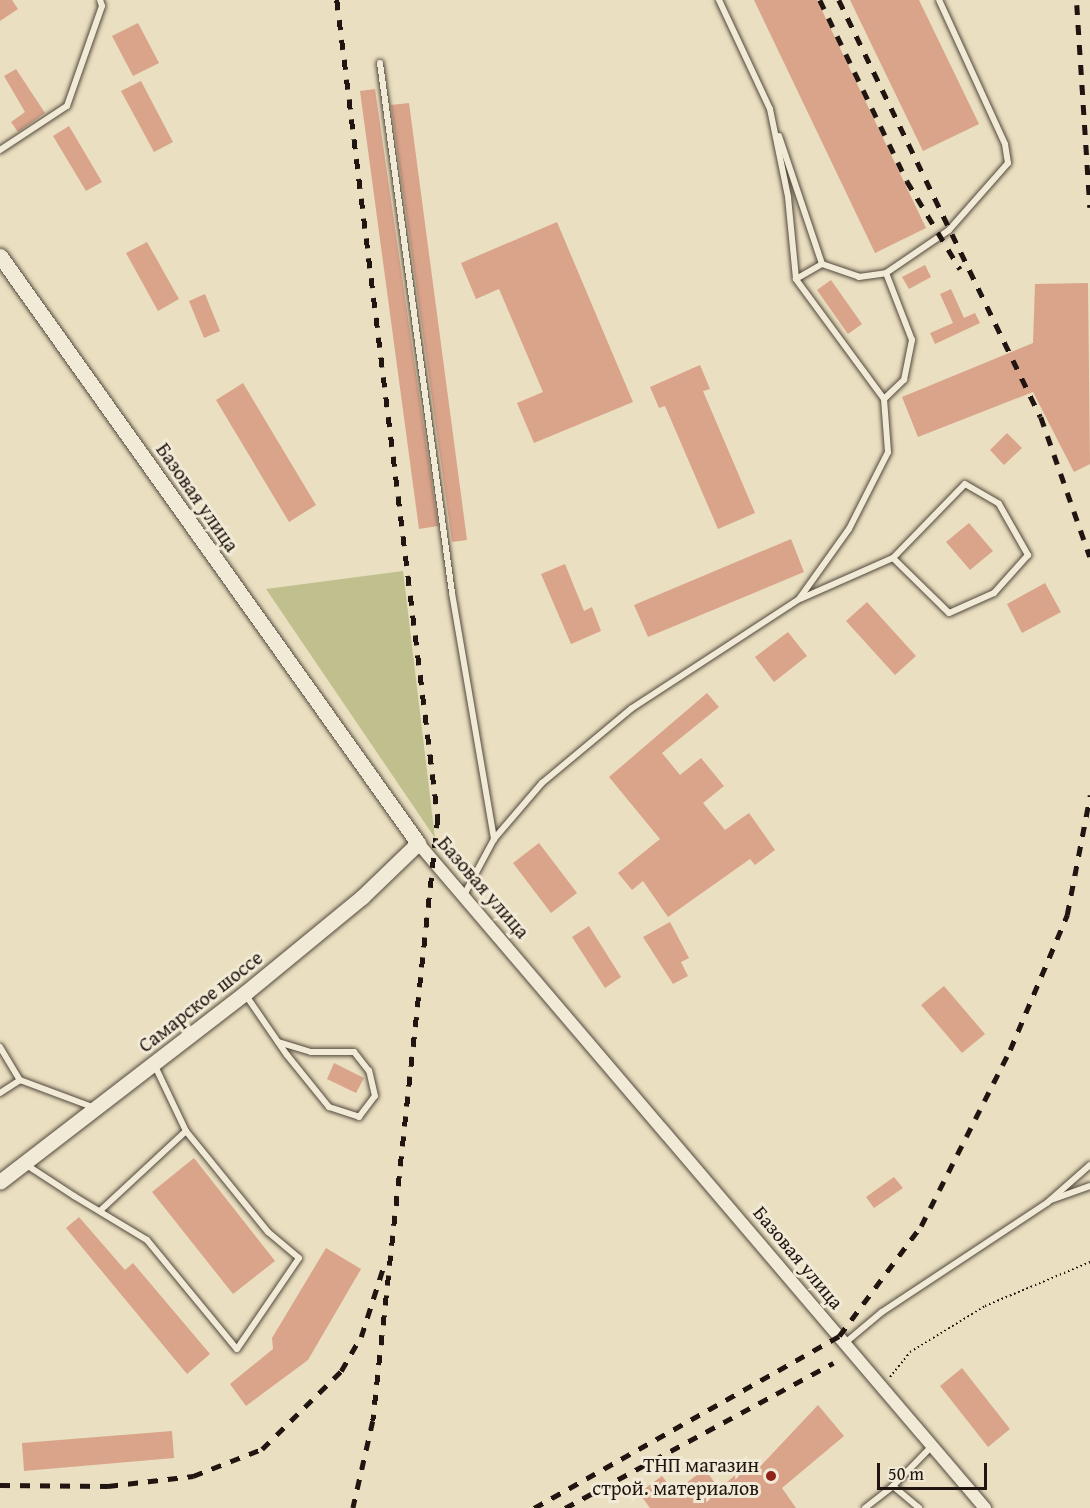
<!DOCTYPE html>
<html>
<head>
<meta charset="utf-8">
<style>
	body { margin:0 }
	#map { position:relative; width:1090px; height:1508px; overflow:hidden; background:#eadfc0; font-family:"Gentium Book Plus",serif }
	div>[style] { position:absolute }
	.green>* { inset:0; background:#bfc08d }
	.building>* { inset:0; background:#d9a48a }
	.path>* { height:2px; margin-top:-1px; transform-origin:0; background:repeating-linear-gradient(90deg,#201510 0 1.5px,transparent 0 4.5px) }
	.roads { filter:drop-shadow(0 0 2px #52483c) drop-shadow(0 0 2px #52483c) }
	.service>* { height:6px; margin:-3px; padding:0 3px; transform-origin:3px; border-radius:3px; background:#f1ead6 }
	.minor>* { height:12px; margin:-6px; padding:0 6px; transform-origin:6px; border-radius:6px; background:#f1ead6 }
	.tertiary>* { height:15px; margin:-7.5px; padding:0 7.5px; transform-origin:7.5px; border-radius:7.5px; background:#f1ead6 }
	.rail>* { height:4.5px; margin-top:-2.25px; transform-origin:0; background:repeating-linear-gradient(90deg,#201510 0 10px,transparent 0 20px) }
	.dots>* { width:16px; height:16px; translate:-50% -50%; box-sizing:border-box; border:3px solid #f1ead6; border-radius:50% }
	span { translate:-50% -50%; white-space:nowrap; text-align:center; line-height:1.15; -webkit-text-stroke:6px #f1ead6; paint-order:stroke }
	.street-label { font-size:20px; color:#201510 }
	.poi-label { font-size:20px; color:#201510 }
	.right { translate:-100% -50%; text-align:right }
	.scale { position:absolute; left:877px; top:1463px; width:110px; height:27px; box-sizing:border-box; border:3px solid #201510; border-top:0; padding-left:8px; font-size:18px; line-height:21px; white-space:nowrap; color:#201510; -webkit-text-stroke:4px #f1ead6; paint-order:stroke }
</style>
</head>
<body>
<div id="map">
	<div class="green">
		<div style="clip-path:polygon(403px 571px,435px 838px,266px 589px)"></div>
	</div>
	<div class="building">
		<div style="clip-path:polygon(0 0,12px 0,18px 9px,0 21px)"></div>
		<div style="clip-path:polygon(754px 0,817px 0,926px 228px,875px 253px)"></div>
		<div style="clip-path:polygon(850px 0,919px 0,979px 124px,923px 151px)"></div>
		<div style="clip-path:polygon(138px 23px,159px 63px,133px 76px,112px 36px)"></div>
		<div style="clip-path:polygon(16px 69px,45px 113px,18px 132px,11px 122px,25px 112px,4px 76px)"></div>
		<div style="clip-path:polygon(141px 81px,173px 142px,154px 152px,121px 91px)"></div>
		<div style="clip-path:polygon(375px 89px,438px 526px,419px 529px,360px 91px)"></div>
		<div style="clip-path:polygon(409px 103px,467px 540px,452px 542px,391px 105px)"></div>
		<div style="clip-path:polygon(69px 126px,102px 182px,86px 191px,53px 136px)"></div>
		<div style="clip-path:polygon(557px 222px,633px 402px,534px 443px,517px 403px,543px 392px,499px 289px,476px 299px,461px 263px)"></div>
		<div style="clip-path:polygon(147px 242px,179px 299px,158px 311px,126px 253px)"></div>
		<div style="clip-path:polygon(925px 265px,931px 277px,909px 289px,902px 277px)"></div>
		<div style="clip-path:polygon(831px 280px,862px 324px,848px 334px,817px 290px)"></div>
		<div style="clip-path:polygon(1088px 283px,1090px 464px,1074px 472px,1033px 392px,918px 437px,902px 397px,1033px 343px,1035px 284px)"></div>
		<div style="clip-path:polygon(951px 289px,964px 318px,975px 313px,980px 323px,935px 344px,930px 333px,953px 323px,940px 294px)"></div>
		<div style="clip-path:polygon(205px 294px,220px 331px,204px 338px,189px 301px)"></div>
		<div style="clip-path:polygon(700px 365px,710px 389px,703px 391px,755px 513px,718px 529px,665px 406px,659px 408px,650px 387px)"></div>
		<div style="clip-path:polygon(243px 383px,316px 505px,289px 522px,216px 400px)"></div>
		<div style="clip-path:polygon(1007px 433px,1022px 448px,1004px 465px,990px 450px)"></div>
		<div style="clip-path:polygon(969px 523px,993px 551px,970px 570px,946px 542px)"></div>
		<div style="clip-path:polygon(791px 539px,804px 572px,648px 637px,634px 605px)"></div>
		<div style="clip-path:polygon(565px 564px,584px 611px,592px 607px,601px 631px,571px 644px,541px 574px)"></div>
		<div style="clip-path:polygon(1045px 583px,1061px 612px,1022px 633px,1007px 604px)"></div>
		<div style="clip-path:polygon(867px 602px,916px 656px,895px 675px,846px 621px)"></div>
		<div style="clip-path:polygon(788px 632px,807px 656px,774px 682px,755px 657px)"></div>
		<div style="clip-path:polygon(707px 693px,719px 707px,662px 753px,680px 775px,701px 758px,724px 786px,703px 803px,725px 830px,749px 813px,775px 850px,755px 865px,750px 859px,668px 917px,643px 881px,632px 890px,618px 873px,660px 839px,609px 777px)"></div>
		<div style="clip-path:polygon(539px 843px,577px 893px,551px 913px,513px 863px)"></div>
		<div style="clip-path:polygon(670px 922px,689px 958px,681px 962px,688px 976px,673px 984px,643px 937px)"></div>
		<div style="clip-path:polygon(589px 926px,621px 977px,605px 988px,572px 937px)"></div>
		<div style="clip-path:polygon(944px 986px,985px 1034px,962px 1053px,921px 1005px)"></div>
		<div style="clip-path:polygon(334px 1063px,364px 1078px,356px 1093px,327px 1079px)"></div>
		<div style="clip-path:polygon(194px 1158px,275px 1261px,233px 1294px,152px 1192px)"></div>
		<div style="clip-path:polygon(894px 1177px,903px 1188px,874px 1208px,866px 1197px)"></div>
		<div style="clip-path:polygon(79px 1217px,125px 1270px,133px 1263px,210px 1354px,187px 1374px,66px 1228px)"></div>
		<div style="clip-path:polygon(326px 1248px,361px 1269px,308px 1360px,246px 1406px,230px 1384px,273px 1349px,272px 1338px)"></div>
		<div style="clip-path:polygon(962px 1368px,1010px 1429px,988px 1447px,940px 1386px)"></div>
		<div style="clip-path:polygon(818px 1405px,844px 1436px,782px 1488px,796px 1508px,650px 1508px,639px 1493px,662px 1476px,674px 1492px,705px 1469px,719px 1489px,741px 1470px,752px 1475px)"></div>
		<div style="clip-path:polygon(172px 1431px,174px 1458px,24px 1471px,22px 1443px)"></div>
	</div>
	<div class="path">
		<div style="left:890px;top:1377px;width:32px;rotate:-51deg"></div>
		<div style="left:910px;top:1352px;width:88px;rotate:-31.5deg"></div>
		<div style="left:985px;top:1306px;width:114px;rotate:-22.7deg"></div>
	</div>
	<div class="roads">
		<div class="service">
			<div style="left:719px;top:0;width:120px;rotate:64.9deg"></div>
			<div style="left:770px;top:109px;width:90px;rotate:78.4deg"></div>
			<div style="left:788px;top:197px;width:82px;rotate:84.4deg"></div>
			<div style="left:380px;top:63px;width:535px;rotate:82.26deg"></div>
			<div style="left:452px;top:593px;width:250px;rotate:80.3deg"></div>
			<div style="left:779px;top:136px;width:135px;rotate:71.4deg"></div>
			<div style="left:0;top:150px;width:80px;rotate:-33.3deg"></div>
			<div style="left:67px;top:106px;width:106px;rotate:-70.7deg"></div>
			<div style="left:102px;top:6px;width:6px;rotate:-108deg"></div>
			<div style="left:884px;top:399px;width:28px;rotate:-44deg"></div>
			<div style="left:904px;top:380px;width:41px;rotate:-78.7deg"></div>
			<div style="left:912px;top:340px;width:72px;rotate:-111.2deg"></div>
			<div style="left:800px;top:599px;width:102px;rotate:-23.8deg"></div>
			<div style="left:893px;top:558px;width:103px;rotate:-45.8deg"></div>
			<div style="left:965px;top:484px;width:39px;rotate:30deg"></div>
			<div style="left:999px;top:504px;width:59px;rotate:60.4deg"></div>
			<div style="left:1028px;top:555px;width:51px;rotate:131.8deg"></div>
			<div style="left:994px;top:593px;width:49px;rotate:156deg"></div>
			<div style="left:949px;top:613px;width:78px;rotate:-135.5deg"></div>
			<div style="left:464px;top:895px;width:64px;rotate:-61.8deg"></div>
			<div style="left:494px;top:839px;width:74px;rotate:-49.4deg"></div>
			<div style="left:542px;top:783px;width:117px;rotate:-39.8deg"></div>
			<div style="left:632px;top:708px;width:199px;rotate:-33.1deg"></div>
			<div style="left:799px;top:599px;width:86px;rotate:-54.5deg"></div>
			<div style="left:849px;top:529px;width:86px;rotate:-63.1deg"></div>
			<div style="left:888px;top:452px;width:53px;rotate:-94.3deg"></div>
			<div style="left:884px;top:399px;width:149px;rotate:-126.3deg"></div>
			<div style="left:796px;top:279px;width:30px;rotate:-30deg"></div>
			<div style="left:822px;top:264px;width:39px;rotate:19deg"></div>
			<div style="left:859px;top:277px;width:27px;rotate:-8deg"></div>
			<div style="left:886px;top:273px;width:76px;rotate:-34.3deg"></div>
			<div style="left:949px;top:230px;width:89px;rotate:-48.6deg"></div>
			<div style="left:1008px;top:163px;width:19px;rotate:-99deg"></div>
			<div style="left:1005px;top:144px;width:158px;rotate:-114.6deg"></div>
			<div style="left:245px;top:994px;width:74px;rotate:55.5deg"></div>
			<div style="left:287px;top:1055px;width:67px;rotate:51.1deg"></div>
			<div style="left:329px;top:1107px;width:32px;rotate:18deg"></div>
			<div style="left:359px;top:1117px;width:26px;rotate:-53deg"></div>
			<div style="left:375px;top:1096px;width:26px;rotate:-103deg"></div>
			<div style="left:369px;top:1071px;width:24px;rotate:-128deg"></div>
			<div style="left:354px;top:1052px;width:43px;rotate:180deg"></div>
			<div style="left:311px;top:1052px;width:34px;rotate:-163deg"></div>
			<div style="left:0;top:1047px;width:39px;rotate:59deg"></div>
			<div style="left:20px;top:1080px;width:80px;rotate:20.5deg"></div>
			<div style="left:154px;top:1064px;width:74px;rotate:64.5deg"></div>
			<div style="left:0;top:1093px;width:24px;rotate:-33deg"></div>
			<div style="left:25px;top:1164px;width:59px;rotate:33.1deg"></div>
			<div style="left:74px;top:1196px;width:85px;rotate:31.1deg"></div>
			<div style="left:147px;top:1240px;width:141px;rotate:50.5deg"></div>
			<div style="left:237px;top:1349px;width:110px;rotate:-55.7deg"></div>
			<div style="left:299px;top:1258px;width:40px;rotate:-140deg"></div>
			<div style="left:268px;top:1232px;width:130px;rotate:-129.1deg"></div>
			<div style="left:186px;top:1131px;width:117px;rotate:137.1deg"></div>
			<div style="left:1051px;top:1200px;width:41px;rotate:-19.7deg"></div>
			<div style="left:845px;top:1343px;width:48px;rotate:-40deg"></div>
			<div style="left:882px;top:1312px;width:199px;rotate:-33.5deg"></div>
			<div style="left:1048px;top:1202px;width:56px;rotate:-41.4deg"></div>
			<div style="left:893px;top:1486px;width:56px;rotate:-45.7deg"></div>
			<div style="left:865px;top:1508px;width:36px;rotate:-38deg"></div>
			<div style="left:893px;top:1486px;width:34px;rotate:40deg"></div>
		</div>
		<div class="minor">
			<div style="left:418px;top:843px;width:874px;rotate:49.55deg"></div>
		</div>
		<div class="tertiary">
			<div style="left:0;top:256px;width:721px;rotate:54.55deg"></div>
			<div style="left:418px;top:843px;width:78px;rotate:136deg"></div>
			<div style="left:362px;top:897px;width:151px;rotate:140.6deg"></div>
			<div style="left:245px;top:993px;width:309px;rotate:142.4deg"></div>
		</div>
	</div>
	<div class="rail">
		<div style="left:337px;top:0;width:824px;rotate:82.96deg"></div>
		<div style="left:438px;top:818px;width:606px;rotate:96.15deg"></div>
		<div style="left:373px;top:1421px;width:89px;rotate:102.9deg"></div>
		<div style="left:820px;top:0;width:201px;rotate:64.3deg"></div>
		<div style="left:907px;top:181px;width:103px;rotate:58.9deg"></div>
		<div style="left:839px;top:0;width:463px;rotate:64.2deg"></div>
		<div style="left:1041px;top:417px;width:148px;rotate:70.7deg"></div>
		<div style="left:1077px;top:5px;width:203px;rotate:86.3deg"></div>
		<div style="left:0;top:1485px;width:108px;rotate:0.5deg"></div>
		<div style="left:108px;top:1486px;width:86px;rotate:-6.7deg"></div>
		<div style="left:193px;top:1476px;width:74px;rotate:-21.4deg"></div>
		<div style="left:262px;top:1449px;width:111px;rotate:-44.6deg"></div>
		<div style="left:341px;top:1371px;width:39px;rotate:-60deg"></div>
		<div style="left:361px;top:1337px;width:76px;rotate:-72.3deg"></div>
		<div style="left:534px;top:1508px;width:350px;rotate:-29.4deg"></div>
		<div style="left:839px;top:1336px;width:137px;rotate:-53.3deg"></div>
		<div style="left:921px;top:1226px;width:197px;rotate:-63.2deg"></div>
		<div style="left:1010px;top:1050px;width:147px;rotate:-67.1deg"></div>
		<div style="left:1067px;top:915px;width:122px;rotate:-79.1deg"></div>
		<div style="left:565px;top:1508px;width:305px;rotate:-28.4deg"></div>
	</div>
	<div class="dots">
		<div style="left:771px;top:1476px;background:#8f2418"></div>
	</div>
	<div class="street-label">
		<span style="left:198px;top:497px;rotate:55deg">Базовая улица</span>
		<span style="left:484px;top:887px;rotate:49deg">Базовая улица</span>
		<span style="left:200px;top:1001px;rotate:-38deg">Самарское шоссе</span>
		<span style="left:799px;top:1257px;rotate:50deg">Базовая улица</span>
	</div>
	<div class="poi-label">
		<span class="right" style="left:759px;top:1476px">ТНП магазин<br>строй. материалов</span>
	</div>
	<div class="scale">50 m</div>
</div>
</body>
</html>
